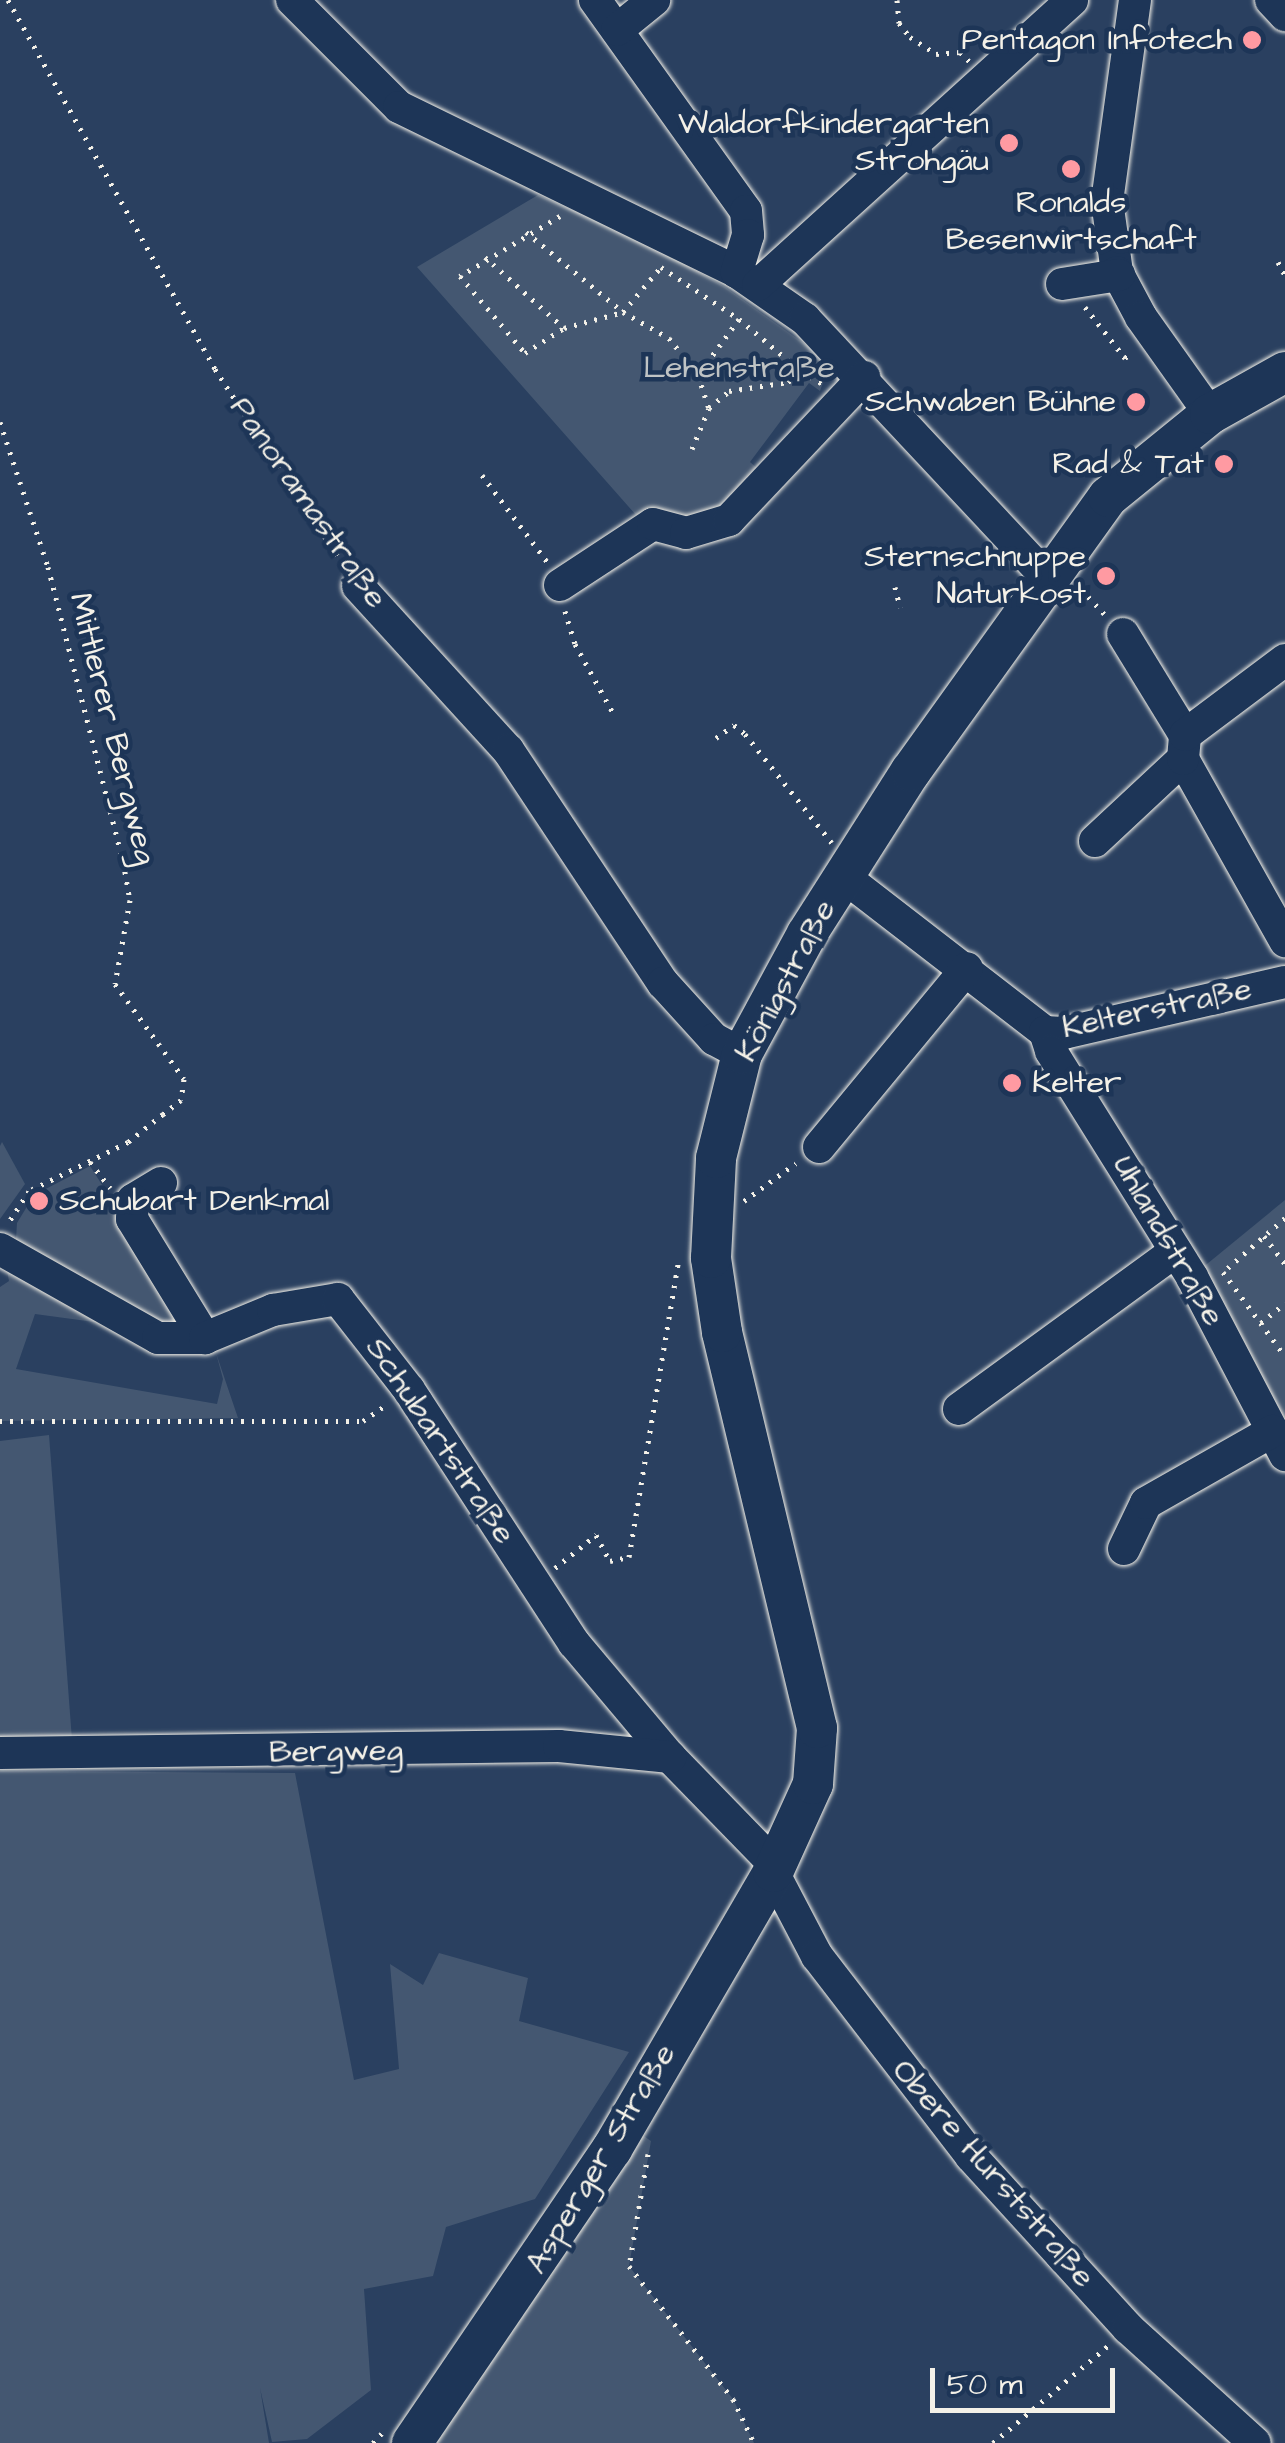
<!DOCTYPE html>
<html>
<head>
<meta charset="utf-8">
<style>
	body { margin:0 }
	#map { position:relative; width:1285px; height:2443px; overflow:hidden; background:#2a4060; font-family:"Architects Daughter",sans-serif }
	div>[style] { position:absolute }
	.green>* { inset:0; background:#445771 }
	.path>* { height:5px; margin-top:-2.5px; transform-origin:0; background:repeating-linear-gradient(90deg,#f4f1e8 0 2.5px,transparent 0 10.5px) }
	.roads { filter:drop-shadow(0 0 2px #f4f1e8) drop-shadow(0 0 2px #f4f1e8) }
	.minor>* { height:32px; margin:-16px; padding:0 16px; transform-origin:16px; border-radius:16px; background:#1d3557 }
	.major>* { height:40px; margin:-20px; padding:0 20px; transform-origin:20px; border-radius:20px; background:#1d3557 }
	.dots>* { width:28px; height:28px; translate:-50% -50%; box-sizing:border-box; border:5px solid #1d3557; border-radius:50% }
	span { translate:-50% -50%; white-space:nowrap; text-align:center; line-height:1.15; -webkit-text-stroke:9px #1d3557; paint-order:stroke }
	.poi-label { font-size:32px; color:#f4f1e8 }
	.right { translate:-100% -50%; text-align:right }
	.left { translate:0 -50%; text-align:left }
	.park-label { font-size:32px; color:#bfc3c4 }
	.street-label { font-size:32px; color:#f4f1e8 }
	.scale { position:absolute; left:930px; top:2368px; width:185px; height:45px; box-sizing:border-box; border:5px solid #f4f1e8; border-top:0; padding-left:12px; font-size:30px; line-height:35px; white-space:nowrap; color:#f4f1e8; -webkit-text-stroke:8px #1d3557; paint-order:stroke }
</style>
</head>
<body>
<div id="map">
	<div class="green">
		<div style="clip-path:polygon(538px 195px,649px 244px,725px 287px,813px 350px,828px 369px,820px 391px,809px 383px,750px 462px,760px 471px,724px 511px,643px 523px,417px 267px)"></div>
		<div style="clip-path:polygon(2px 1142px,25px 1184px,0 1219px,0 1146px)"></div>
		<div style="clip-path:polygon(90px 1166px,194px 1329px,171px 1329px,16px 1240px,17px 1223px,34px 1195px)"></div>
		<div style="clip-path:polygon(1285px 1200px,1285px 1432px,1196px 1273px)"></div>
		<div style="clip-path:polygon(6px 1266px,109px 1324px,35px 1314px,16px 1369px,217px 1404px,223px 1379px,216px 1353px,238px 1418px,0 1421px,0 1287px,9px 1281px)"></div>
		<div style="clip-path:polygon(49px 1435px,72px 1740px,0 1741px,0 1441px)"></div>
		<div style="clip-path:polygon(0 1771px,295px 1773px,354px 2080px,399px 2069px,390px 1964px,423px 1985px,439px 1953px,528px 1978px,519px 2021px,629px 2052px,535px 2199px,446px 2227px,433px 2276px,364px 2289px,371px 2390px,307px 2439px,272px 2442px,260px 2388px,269px 2443px,0 2443px)"></div>
		<div style="clip-path:polygon(626px 2124px,651px 2141px,629px 2266px,733px 2399px,754px 2443px,412px 2443px)"></div>
	</div>
	<div class="path">
		<div style="left:8px;top:0;width:423px;rotate:60.7deg"></div>
		<div style="left:215px;top:369px;width:232px;rotate:56.8deg"></div>
		<div style="left:897px;top:0;width:23px;rotate:85deg"></div>
		<div style="left:899px;top:23px;width:18px;rotate:52deg"></div>
		<div style="left:910px;top:37px;width:31px;rotate:33deg"></div>
		<div style="left:936px;top:54px;width:24px;rotate:-5deg"></div>
		<div style="left:960px;top:52px;width:13px;rotate:45deg"></div>
		<div style="left:560px;top:216px;width:117px;rotate:149deg"></div>
		<div style="left:460px;top:276px;width:101px;rotate:49.8deg"></div>
		<div style="left:525px;top:353px;width:46px;rotate:-32.7deg"></div>
		<div style="left:564px;top:328px;width:61px;rotate:-15.2deg"></div>
		<div style="left:623px;top:312px;width:59px;rotate:-49.8deg"></div>
		<div style="left:661px;top:267px;width:94px;rotate:33.7deg"></div>
		<div style="left:739px;top:319px;width:69px;rotate:126.2deg"></div>
		<div style="left:698px;top:375px;width:35px;rotate:72deg"></div>
		<div style="left:526px;top:232px;width:126px;rotate:39.5deg"></div>
		<div style="left:623px;top:312px;width:53px;rotate:29.5deg"></div>
		<div style="left:669px;top:338px;width:47px;rotate:51.9deg"></div>
		<div style="left:485px;top:257px;width:106px;rotate:41.9deg"></div>
		<div style="left:1278px;top:262px;width:15px;rotate:62deg"></div>
		<div style="left:1085px;top:307px;width:65px;rotate:51.9deg"></div>
		<div style="left:1125px;top:358px;width:9px;rotate:-41deg"></div>
		<div style="left:739px;top:319px;width:81px;rotate:40deg"></div>
		<div style="left:0;top:422px;width:153px;rotate:71.7deg"></div>
		<div style="left:48px;top:567px;width:303px;rotate:75.7deg"></div>
		<div style="left:123px;top:861px;width:40px;rotate:80deg"></div>
		<div style="left:130px;top:900px;width:85px;rotate:100.1deg"></div>
		<div style="left:115px;top:984px;width:117px;rotate:54deg"></div>
		<div style="left:184px;top:1079px;width:21px;rotate:98deg"></div>
		<div style="left:181px;top:1100px;width:23px;rotate:142deg"></div>
		<div style="left:163px;top:1114px;width:45px;rotate:141.3deg"></div>
		<div style="left:128px;top:1142px;width:110px;rotate:153.7deg"></div>
		<div style="left:29px;top:1191px;width:38px;rotate:123deg"></div>
		<div style="left:692px;top:449px;width:44px;rotate:-67.5deg"></div>
		<div style="left:709px;top:408px;width:26px;rotate:-40deg"></div>
		<div style="left:729px;top:391px;width:60px;rotate:-8.7deg"></div>
		<div style="left:788px;top:382px;width:17px;rotate:-40deg"></div>
		<div style="left:801px;top:371px;width:26px;rotate:31deg"></div>
		<div style="left:482px;top:475px;width:110px;rotate:53.1deg"></div>
		<div style="left:895px;top:587px;width:21px;rotate:76deg"></div>
		<div style="left:1081px;top:589px;width:34px;rotate:47deg"></div>
		<div style="left:565px;top:611px;width:34px;rotate:73deg"></div>
		<div style="left:575px;top:644px;width:77px;rotate:61.1deg"></div>
		<div style="left:716px;top:738px;width:22px;rotate:-36deg"></div>
		<div style="left:734px;top:725px;width:14px;rotate:39deg"></div>
		<div style="left:745px;top:734px;width:139px;rotate:51.4deg"></div>
		<div style="left:90px;top:1162px;width:33px;rotate:52deg"></div>
		<div style="left:744px;top:1201px;width:64px;rotate:-36.2deg"></div>
		<div style="left:1285px;top:1218px;width:82px;rotate:138.9deg"></div>
		<div style="left:1223px;top:1272px;width:104px;rotate:53.6deg"></div>
		<div style="left:1264px;top:1236px;width:35px;rotate:53deg"></div>
		<div style="left:1261px;top:1323px;width:31px;rotate:-40deg"></div>
		<div style="left:0;top:1421px;width:363px"></div>
		<div style="left:363px;top:1421px;width:28px;rotate:-35deg"></div>
		<div style="left:555px;top:1568px;width:53px;rotate:-38.8deg"></div>
		<div style="left:596px;top:1535px;width:30px;rotate:62deg"></div>
		<div style="left:610px;top:1561px;width:19px;rotate:-12deg"></div>
		<div style="left:629px;top:1557px;width:298px;rotate:-80.5deg"></div>
		<div style="left:648px;top:2154px;width:114px;rotate:99.6deg"></div>
		<div style="left:629px;top:2266px;width:169px;rotate:52deg"></div>
		<div style="left:733px;top:2399px;width:49px;rotate:64.5deg"></div>
		<div style="left:373px;top:2443px;width:13px;rotate:-48deg"></div>
		<div style="left:993px;top:2443px;width:152px;rotate:-40.2deg"></div>
	</div>
	<div class="roads">
		<div class="minor">
			<div style="left:292px;top:0;width:151px;rotate:45deg"></div>
			<div style="left:399px;top:107px;width:376px;rotate:26deg"></div>
			<div style="left:737px;top:272px;width:83px;rotate:34.7deg"></div>
			<div style="left:805px;top:319px;width:354px;rotate:46.9deg"></div>
			<div style="left:595px;top:0;width:259px;rotate:54.4deg"></div>
			<div style="left:746px;top:211px;width:24px;rotate:85deg"></div>
			<div style="left:748px;top:235px;width:39px;rotate:107deg"></div>
			<div style="left:1135px;top:0;width:203px;rotate:97.9deg"></div>
			<div style="left:1107px;top:201px;width:72px;rotate:82deg"></div>
			<div style="left:1117px;top:272px;width:51px;rotate:61.9deg"></div>
			<div style="left:1141px;top:317px;width:119px;rotate:54.6deg"></div>
			<div style="left:1271px;top:0;width:21px;rotate:47deg"></div>
			<div style="left:617px;top:30px;width:48px;rotate:-39deg"></div>
			<div style="left:1062px;top:284px;width:58px;rotate:-9deg"></div>
			<div style="left:758px;top:285px;width:424px;rotate:-42.2deg"></div>
			<div style="left:560px;top:585px;width:111px;rotate:-33.3deg"></div>
			<div style="left:653px;top:524px;width:34px;rotate:15deg"></div>
			<div style="left:686px;top:533px;width:45px;rotate:-16.8deg"></div>
			<div style="left:729px;top:520px;width:197px;rotate:-46.6deg"></div>
			<div style="left:358px;top:586px;width:222px;rotate:47.6deg"></div>
			<div style="left:508px;top:750px;width:280px;rotate:56.4deg"></div>
			<div style="left:663px;top:983px;width:76px;rotate:47.7deg"></div>
			<div style="left:714px;top:1039px;width:32px;rotate:28deg"></div>
			<div style="left:1123px;top:634px;width:119px;rotate:58.5deg"></div>
			<div style="left:1183px;top:759px;width:209px;rotate:60.7deg"></div>
			<div style="left:1095px;top:841px;width:120px;rotate:-43deg"></div>
			<div style="left:1183px;top:759px;width:24px;rotate:-85deg"></div>
			<div style="left:1185px;top:735px;width:125px;rotate:-36.9deg"></div>
			<div style="left:843px;top:876px;width:255px;rotate:37.7deg"></div>
			<div style="left:1045px;top:1032px;width:19px;rotate:3deg"></div>
			<div style="left:1064px;top:1033px;width:227px;rotate:-13deg"></div>
			<div style="left:1045px;top:1032px;width:20px;rotate:72deg"></div>
			<div style="left:1051px;top:1051px;width:266px;rotate:58deg"></div>
			<div style="left:1192px;top:1277px;width:201px;rotate:62.4deg"></div>
			<div style="left:819px;top:1147px;width:232px;rotate:-50.4deg"></div>
			<div style="left:161px;top:1183px;width:33px;rotate:149deg"></div>
			<div style="left:133px;top:1200px;width:19px;rotate:93deg"></div>
			<div style="left:132px;top:1219px;width:140px;rotate:58.5deg"></div>
			<div style="left:0;top:1249px;width:181px;rotate:29.4deg"></div>
			<div style="left:158px;top:1338px;width:47px"></div>
			<div style="left:205px;top:1338px;width:74px;rotate:-22.4deg"></div>
			<div style="left:273px;top:1310px;width:66px;rotate:-9.6deg"></div>
			<div style="left:338px;top:1299px;width:115px;rotate:52deg"></div>
			<div style="left:409px;top:1390px;width:302px;rotate:56.9deg"></div>
			<div style="left:574px;top:1643px;width:149px;rotate:49.9deg"></div>
			<div style="left:670px;top:1757px;width:152px;rotate:45.8deg"></div>
			<div style="left:959px;top:1409px;width:268px;rotate:-36.1deg"></div>
			<div style="left:1124px;top:1549px;width:51px;rotate:-64.4deg"></div>
			<div style="left:1146px;top:1503px;width:146px;rotate:-29.6deg"></div>
			<div style="left:0;top:1753px;width:559px;rotate:-0.72deg"></div>
			<div style="left:559px;top:1746px;width:112px;rotate:5.7deg"></div>
			<div style="left:773px;top:1872px;width:95px;rotate:62.4deg"></div>
			<div style="left:817px;top:1956px;width:252px;rotate:52.4deg"></div>
			<div style="left:971px;top:2156px;width:233px;rotate:47.6deg"></div>
			<div style="left:1128px;top:2328px;width:171px;rotate:42.2deg"></div>
		</div>
		<div class="major">
			<div style="left:412px;top:2443px;width:356px;rotate:-55.8deg"></div>
			<div style="left:612px;top:2149px;width:320px;rotate:-59.8deg"></div>
			<div style="left:773px;top:1872px;width:97px;rotate:-65.6deg"></div>
			<div style="left:813px;top:1784px;width:56px;rotate:-85.9deg"></div>
			<div style="left:817px;top:1728px;width:407px;rotate:-103.5deg"></div>
			<div style="left:722px;top:1332px;width:75px;rotate:-98.5deg"></div>
			<div style="left:711px;top:1258px;width:100px;rotate:-87.1deg"></div>
			<div style="left:716px;top:1158px;width:107px;rotate:-76deg"></div>
			<div style="left:742px;top:1054px;width:136px;rotate:-61.6deg"></div>
			<div style="left:807px;top:934px;width:193px;rotate:-57.5deg"></div>
			<div style="left:911px;top:771px;width:337px;rotate:-54.3deg"></div>
			<div style="left:1108px;top:497px;width:132px;rotate:-39.1deg"></div>
			<div style="left:1210px;top:414px;width:86px;rotate:-29.2deg"></div>
		</div>
	</div>
	<div class="dots">
		<div style="left:1252px;top:40px;background:#ff9aa2"></div>
		<div style="left:1009px;top:143px;background:#ff9aa2"></div>
		<div style="left:1071px;top:169px;background:#ff9aa2"></div>
		<div style="left:1136px;top:402px;background:#ff9aa2"></div>
		<div style="left:1224px;top:464px;background:#ff9aa2"></div>
		<div style="left:1106px;top:576px;background:#ff9aa2"></div>
		<div style="left:1012px;top:1083px;background:#ff9aa2"></div>
		<div style="left:39px;top:1201px;background:#ff9aa2"></div>
	</div>
	<div class="poi-label">
		<span class="right" style="left:1232px;top:40px">Pentagon Infotech</span>
		<span class="right" style="left:989px;top:143px">Waldorfkindergarten<br>Strohgäu</span>
		<span style="left:1071px;top:222px">Ronalds<br>Besenwirtschaft</span>
		<span class="right" style="left:1116px;top:402px">Schwaben Bühne</span>
		<span class="right" style="left:1204px;top:464px">Rad &amp; Tat</span>
		<span class="right" style="left:1086px;top:576px">Sternschnuppe<br>Naturkost</span>
		<span class="left" style="left:1032px;top:1083px">Kelter</span>
		<span class="left" style="left:59px;top:1201px">Schubart Denkmal</span>
	</div>
	<div class="park-label">
		<span style="left:739px;top:368px">Lehenstraße</span>
	</div>
	<div class="street-label">
		<span style="left:308px;top:503px;rotate:55deg">Panoramastraße</span>
		<span style="left:112px;top:729px;rotate:76deg">Mittlerer Bergweg</span>
		<span style="left:786px;top:981px;rotate:-62deg">Königstraße</span>
		<span style="left:1157px;top:1009px;rotate:-12deg">Kelterstraße</span>
		<span style="left:1168px;top:1241px;rotate:60deg">Uhlandstraße</span>
		<span style="left:440px;top:1441px;rotate:56deg">Schubartstraße</span>
		<span style="left:336px;top:1752px;rotate:-1deg">Bergweg</span>
		<span style="left:601px;top:2159px;rotate:-59deg">Asperger Straße</span>
		<span style="left:993px;top:2174px;rotate:49deg">Obere Hurststraße</span>
	</div>
	<div class="scale">50 m</div>
</div>
</body>
</html>
